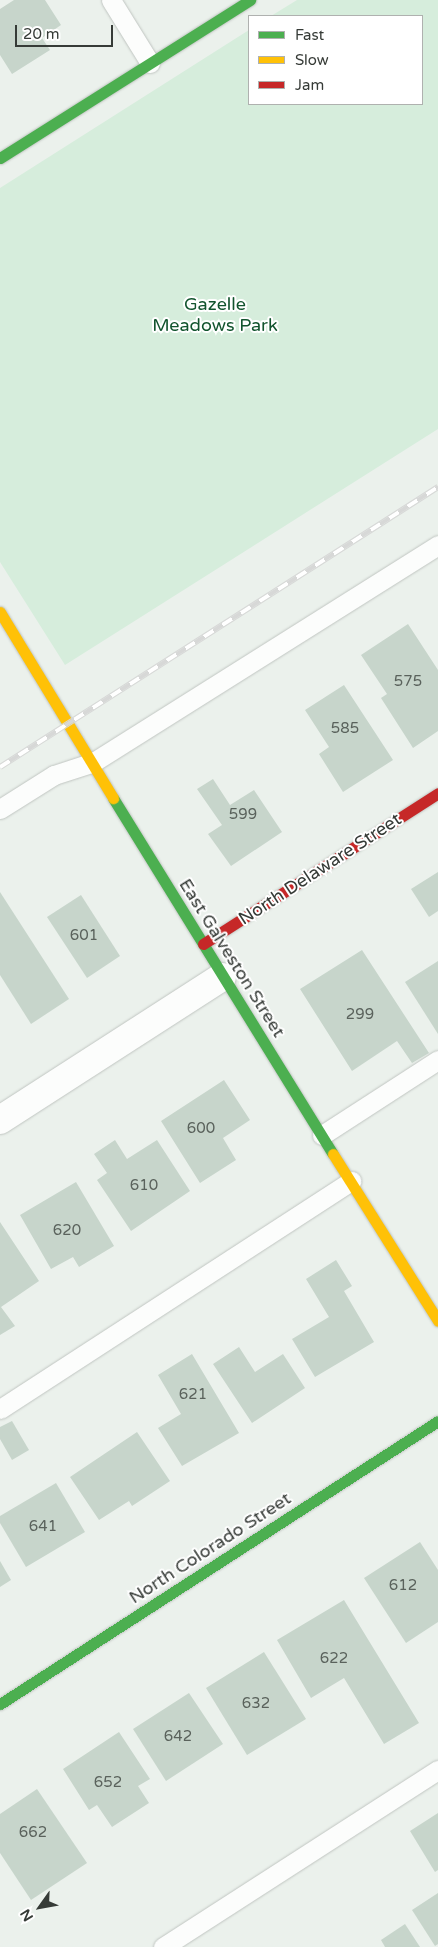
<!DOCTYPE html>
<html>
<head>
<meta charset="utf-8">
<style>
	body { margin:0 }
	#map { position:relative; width:438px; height:1947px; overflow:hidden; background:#ebf1ec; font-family:"Varela Round",sans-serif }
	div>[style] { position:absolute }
	.green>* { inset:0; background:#d6eddc }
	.building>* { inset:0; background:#c7d5cb }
	.roads { filter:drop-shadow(0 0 1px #c0c5c1) drop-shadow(0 0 1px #c0c5c1) }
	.lane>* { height:19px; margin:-9.5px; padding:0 9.5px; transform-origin:9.5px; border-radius:9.5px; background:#fcfdfc }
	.street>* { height:28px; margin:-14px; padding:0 14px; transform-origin:14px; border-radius:14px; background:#fcfdfc }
	.fast>* { height:11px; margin:-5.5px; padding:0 5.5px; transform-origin:5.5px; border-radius:5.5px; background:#4caf50 }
	.slow>* { height:11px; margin:-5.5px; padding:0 5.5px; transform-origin:5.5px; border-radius:5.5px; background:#ffc107 }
	.jam>* { height:11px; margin:-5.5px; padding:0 5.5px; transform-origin:5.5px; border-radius:5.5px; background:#c62828 }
	.rail>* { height:5.5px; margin-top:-2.75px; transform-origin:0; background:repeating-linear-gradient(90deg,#fff 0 11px,#d7d8d7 0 22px); box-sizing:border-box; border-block:1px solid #d7d8d7 }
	span { translate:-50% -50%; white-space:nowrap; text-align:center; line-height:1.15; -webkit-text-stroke:4px #fff; paint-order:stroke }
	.number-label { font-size:15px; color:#5a625c }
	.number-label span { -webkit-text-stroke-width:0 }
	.park-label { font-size:18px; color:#12542e }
	.street-label { font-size:18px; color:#363b37 }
	.legend { position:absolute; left:248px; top:15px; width:175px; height:90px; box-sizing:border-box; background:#fff; border:1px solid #afb1af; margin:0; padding:6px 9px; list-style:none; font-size:15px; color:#363b37 }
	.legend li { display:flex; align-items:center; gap:10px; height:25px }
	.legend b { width:25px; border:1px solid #afb1af }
	.north { position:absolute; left:15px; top:1882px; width:50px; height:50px; -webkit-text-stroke:4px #fff; paint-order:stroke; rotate:238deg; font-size:14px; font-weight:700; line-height:20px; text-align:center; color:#363b37 }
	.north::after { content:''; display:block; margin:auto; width:18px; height:22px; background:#363b37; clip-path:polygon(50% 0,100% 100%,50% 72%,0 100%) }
	.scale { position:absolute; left:15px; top:25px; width:98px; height:22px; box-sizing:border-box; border:2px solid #363b37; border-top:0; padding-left:6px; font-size:15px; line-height:18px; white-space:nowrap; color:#363b37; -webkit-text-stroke:4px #fff; paint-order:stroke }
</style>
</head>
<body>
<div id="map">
	<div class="green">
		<div style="clip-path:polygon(297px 0,438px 0,438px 429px,65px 665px,0 562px,0 188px,249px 30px,249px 104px,422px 104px,422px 16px,271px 16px)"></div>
	</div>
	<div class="building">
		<div style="clip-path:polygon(14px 0,45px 0,61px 25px,42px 38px,50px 50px,12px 74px,0 55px,0 9px)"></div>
		<div style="clip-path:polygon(408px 624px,438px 670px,438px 731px,413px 748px,381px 698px,387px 694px,361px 655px)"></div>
		<div style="clip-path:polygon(344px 685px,393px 760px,343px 792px,319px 754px,329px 747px,305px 710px)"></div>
		<div style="clip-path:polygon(213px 779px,230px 805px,254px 790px,282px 832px,231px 866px,208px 834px,222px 825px,197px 789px)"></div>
		<div style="clip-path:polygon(438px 872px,438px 911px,429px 917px,411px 889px)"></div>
		<div style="clip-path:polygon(0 892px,69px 999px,31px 1024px,0 975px)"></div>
		<div style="clip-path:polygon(81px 895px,120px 956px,87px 978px,47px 917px)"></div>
		<div style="clip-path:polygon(362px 950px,429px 1053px,412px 1063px,397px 1041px,352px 1071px,300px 989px)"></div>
		<div style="clip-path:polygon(438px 961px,438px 1034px,405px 982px)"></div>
		<div style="clip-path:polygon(224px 1080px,250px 1120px,223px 1138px,236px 1160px,200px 1183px,161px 1121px)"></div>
		<div style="clip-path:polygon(115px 1140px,127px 1159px,157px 1140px,190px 1191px,131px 1231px,97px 1180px,107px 1173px,94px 1154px)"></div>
		<div style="clip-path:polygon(76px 1182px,114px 1246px,79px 1267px,73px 1257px,51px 1269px,20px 1215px)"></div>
		<div style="clip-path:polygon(0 1222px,39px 1281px,1px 1307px,15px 1326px,0 1335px)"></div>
		<div style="clip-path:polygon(336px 1260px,352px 1286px,344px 1291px,374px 1342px,315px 1377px,292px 1339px,329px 1317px,306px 1279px)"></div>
		<div style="clip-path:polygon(239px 1347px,255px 1372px,283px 1354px,305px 1388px,252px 1423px,213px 1364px)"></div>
		<div style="clip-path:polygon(192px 1354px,239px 1433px,182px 1466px,158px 1428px,181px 1414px,158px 1375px)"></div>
		<div style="clip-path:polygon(12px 1421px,29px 1450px,12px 1460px,0 1439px,0 1427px)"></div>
		<div style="clip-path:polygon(137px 1432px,170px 1481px,132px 1506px,129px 1501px,99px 1520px,70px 1477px)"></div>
		<div style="clip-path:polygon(56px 1483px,85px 1532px,26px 1567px,0 1523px,0 1516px)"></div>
		<div style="clip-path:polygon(420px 1542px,438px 1570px,438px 1622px,406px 1643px,364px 1578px)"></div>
		<div style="clip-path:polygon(0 1561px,11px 1580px,0 1587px)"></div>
		<div style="clip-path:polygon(344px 1600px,419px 1723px,384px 1744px,344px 1678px,311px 1698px,277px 1640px)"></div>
		<div style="clip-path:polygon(264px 1652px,306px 1719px,247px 1755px,206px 1688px)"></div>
		<div style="clip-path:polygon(189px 1693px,223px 1744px,166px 1781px,133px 1729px)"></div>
		<div style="clip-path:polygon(119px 1732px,150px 1779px,138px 1786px,149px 1803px,112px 1827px,97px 1805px,89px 1810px,63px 1769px)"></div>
		<div style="clip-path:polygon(37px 1789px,87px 1863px,31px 1900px,0 1853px,0 1814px)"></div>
		<div style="clip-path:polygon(438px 1813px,438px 1870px,435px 1872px,410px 1831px)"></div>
		<div style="clip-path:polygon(438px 1893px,438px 1944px,435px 1946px,412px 1910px)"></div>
		<div style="clip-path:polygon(405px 1924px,420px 1947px,385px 1947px,381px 1940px)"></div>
	</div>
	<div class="roads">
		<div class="lane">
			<div style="left:111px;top:0;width:74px;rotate:58.2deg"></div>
			<div style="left:0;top:809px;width:64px;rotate:-32.2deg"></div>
			<div style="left:54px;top:775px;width:40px;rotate:-18deg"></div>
			<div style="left:92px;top:763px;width:409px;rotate:-32.2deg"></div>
			<div style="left:322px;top:1135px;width:138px;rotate:-32.9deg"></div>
			<div style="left:0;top:1409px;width:419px;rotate:-33deg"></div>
			<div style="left:163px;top:1947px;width:327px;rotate:-32.8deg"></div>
		</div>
		<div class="street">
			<div style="left:0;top:1120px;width:264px;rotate:-32.8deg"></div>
		</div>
		<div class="fast">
			<div style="left:0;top:158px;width:296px;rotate:-32.3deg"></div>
			<div style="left:113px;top:798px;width:418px;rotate:58.3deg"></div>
			<div style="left:0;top:1704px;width:521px;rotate:-32.87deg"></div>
		</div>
		<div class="slow">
			<div style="left:0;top:612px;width:218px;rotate:58.7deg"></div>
			<div style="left:333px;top:1154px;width:197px;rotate:57.8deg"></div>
		</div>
		<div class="jam">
			<div style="left:203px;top:944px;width:279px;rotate:-32.7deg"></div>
		</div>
	</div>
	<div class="rail">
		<div style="left:0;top:767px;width:520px;rotate:-32.59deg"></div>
	</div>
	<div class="number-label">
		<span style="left:408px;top:682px">575</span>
		<span style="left:345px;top:729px">585</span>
		<span style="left:243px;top:815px">599</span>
		<span style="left:84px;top:936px">601</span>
		<span style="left:360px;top:1015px">299</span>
		<span style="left:201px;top:1129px">600</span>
		<span style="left:144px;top:1186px">610</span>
		<span style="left:67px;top:1231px">620</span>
		<span style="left:193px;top:1395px">621</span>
		<span style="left:43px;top:1527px">641</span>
		<span style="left:403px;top:1586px">612</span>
		<span style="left:334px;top:1659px">622</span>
		<span style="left:256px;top:1704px">632</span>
		<span style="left:178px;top:1737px">642</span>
		<span style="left:108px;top:1783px">652</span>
		<span style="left:33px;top:1833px">662</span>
	</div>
	<div class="park-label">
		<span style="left:215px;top:315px">Gazelle<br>Meadows Park</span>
	</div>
	<div class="street-label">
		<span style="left:320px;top:869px;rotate:-33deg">North Delaware Street</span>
		<span style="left:232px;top:958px;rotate:58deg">East Galveston Street</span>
		<span style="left:210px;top:1548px;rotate:-33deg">North Colorado Street</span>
	</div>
	<ul class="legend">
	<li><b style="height:6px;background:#4caf50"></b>Fast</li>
	<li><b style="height:6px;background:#ffc107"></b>Slow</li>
	<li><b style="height:6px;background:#c62828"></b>Jam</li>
	</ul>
	<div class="north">N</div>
	<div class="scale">20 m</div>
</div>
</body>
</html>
